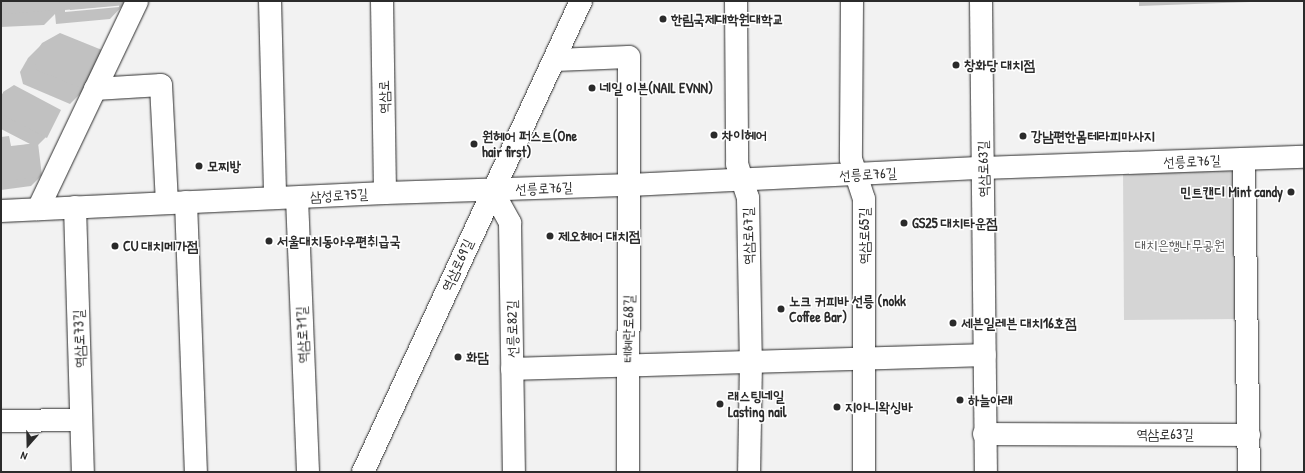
<!DOCTYPE html>
<html>
<head>
<meta charset="utf-8">
<style>
	body { margin:0 }
	#map { position:relative; width:1305px; height:473px; overflow:hidden; background:#f2f2f2; font-family:"Patrick Hand","Poor Story",sans-serif }
	div>[style] { position:absolute }
	.green>* { inset:0; background:#d5d5d5 }
	.shadow>* { inset:0; background:#0003 }
	.building>* { inset:0; background:#c1c1c1 }
	.roads { filter:drop-shadow(0 0 1px #2b2b2b) drop-shadow(0 0 1px #2b2b2b) }
	.minor>* { height:22px; margin:-11px; padding:0 11px; transform-origin:11px; border-radius:11px; background:#fff }
	.dots>* { width:11px; height:11px; translate:-50% -50%; box-sizing:border-box; border:2px solid #fff; border-radius:50% }
	span { translate:-50% -50%; white-space:nowrap; text-align:center; line-height:1.15; -webkit-text-stroke:3px #fff; paint-order:stroke }
	.poi-label { font-size:14px; color:#2b2b2b; font-weight:700 }
	.left { translate:0 -50%; text-align:left }
	.right { translate:-100% -50%; text-align:right }
	.street-label { font-size:14px; color:#2b2b2b }
	.park-label { font-size:14px; color:#565656 }
	.frame { position:absolute; inset:0; border:2px solid #2b2b2b; pointer-events:none }
	.north { position:absolute; left:8px; top:425px; width:40px; height:40px; -webkit-text-stroke:3px #fff; paint-order:stroke; rotate:200deg; font-size:11px; font-weight:700; line-height:16px; text-align:center; color:#2b2b2b }
	.north::after { content:''; display:block; margin:auto; width:14px; height:18px; background:#2b2b2b; clip-path:polygon(50% 0,100% 100%,50% 72%,0 100%) }
</style>
</head>
<body>
<div id="map">
	<div class="green">
		<div style="clip-path:polygon(1235px 170px,1237px 319px,1124px 320px,1123px 171px)"></div>
	</div>
	<div class="shadow">
		<div style="clip-path:polygon(evenodd,1px 1px,127px 1px,110px 19px,56px 24px,55px 14px,44px 25px,1px 27px,1px 1px,119px 5px,119px 7px,65px 12px,65px 10px,119px 5px)"></div>
		<div style="clip-path:polygon(1139px 1px,1277px 1px,1139px 6px)"></div>
		<div style="clip-path:polygon(43px 43px,85px 89px,70px 104px,23px 84px,20px 72px,28px 58px)"></div>
		<div style="clip-path:polygon(3px 93px,46px 137px,37px 146px,41px 176px,31px 186px,1px 190px,1px 138px,9px 137px,10px 147px,30px 144px,1px 129px,1px 95px)"></div>
	</div>
	<div class="building">
		<div style="clip-path:polygon(1px 1px,59px 1px,60px 10px,1px 14px)"></div>
		<div style="clip-path:polygon(69px 1px,128px 1px,126px 5px,70px 10px)"></div>
		<div style="clip-path:polygon(60px 33px,102px 50px,86px 90px,37px 70px,34px 56px,42px 43px)"></div>
		<div style="clip-path:polygon(14px 85px,61px 110px,47px 138px,3px 115px,3px 92px)"></div>
		<div style="clip-path:polygon(9px 136px,11px 146px,38px 143px,42px 176px,2px 181px,1px 137px)"></div>
	</div>
	<div class="roads">
		<div class="minor">
			<div style="left:270px;top:1px;width:197px;rotate:88.5deg"></div>
			<div style="left:382px;top:1px;width:192px;rotate:89.1deg"></div>
			<div style="left:736px;top:1px;width:163px;rotate:89.6deg"></div>
			<div style="left:737px;top:164px;width:36px;rotate:72deg"></div>
			<div style="left:748px;top:198px;width:164px;rotate:89deg"></div>
			<div style="left:751px;top:362px;width:110px;rotate:91deg"></div>
			<div style="left:852px;top:1px;width:158px;rotate:90.4deg"></div>
			<div style="left:851px;top:159px;width:42px;rotate:72deg"></div>
			<div style="left:864px;top:199px;width:273px;rotate:90deg"></div>
			<div style="left:981px;top:1px;width:471px;rotate:89.4deg"></div>
			<div style="left:555px;top:60px;width:74px;rotate:-2.3deg"></div>
			<div style="left:629px;top:57px;width:415px;rotate:90.1deg"></div>
			<div style="left:95px;top:89px;width:66px;rotate:-3.5deg"></div>
			<div style="left:161px;top:85px;width:118px;rotate:87.1deg"></div>
			<div style="left:1244px;top:160px;width:312px;rotate:89.1deg"></div>
			<div style="left:492px;top:190px;width:38px;rotate:61deg"></div>
			<div style="left:510px;top:223px;width:249px;rotate:89.1deg"></div>
			<div style="left:297px;top:198px;width:274px;rotate:87.7deg"></div>
			<div style="left:186px;top:202px;width:270px;rotate:87.9deg"></div>
			<div style="left:75px;top:207px;width:265px;rotate:88.3deg"></div>
			<div style="left:38px;top:209px;width:230px;rotate:-64.5deg"></div>
			<div style="left:1px;top:211px;width:384px;rotate:-2.7deg"></div>
			<div style="left:385px;top:193px;width:245px;rotate:-1.9deg"></div>
			<div style="left:630px;top:185px;width:353px;rotate:-2.8deg"></div>
			<div style="left:983px;top:168px;width:321px;rotate:-2deg"></div>
			<div style="left:512px;top:369px;width:473px;rotate:-1.7deg"></div>
			<div style="left:1px;top:421px;width:80px;rotate:-0.7deg"></div>
			<div style="left:984px;top:434px;width:265px;rotate:0.2deg"></div>
			<div style="left:363px;top:472px;width:519px;rotate:-65.16deg"></div>
		</div>
	</div>
	<div class="dots">
		<div style="left:663px;top:19px;background:#2b2b2b"></div>
		<div style="left:956px;top:65px;background:#2b2b2b"></div>
		<div style="left:592px;top:88px;background:#2b2b2b"></div>
		<div style="left:714px;top:135px;background:#2b2b2b"></div>
		<div style="left:1023px;top:136px;background:#2b2b2b"></div>
		<div style="left:474px;top:144px;background:#2b2b2b"></div>
		<div style="left:199px;top:166px;background:#2b2b2b"></div>
		<div style="left:1291px;top:192px;background:#2b2b2b"></div>
		<div style="left:904px;top:223px;background:#2b2b2b"></div>
		<div style="left:550px;top:236px;background:#2b2b2b"></div>
		<div style="left:269px;top:241px;background:#2b2b2b"></div>
		<div style="left:115px;top:246px;background:#2b2b2b"></div>
		<div style="left:781px;top:309px;background:#2b2b2b"></div>
		<div style="left:953px;top:323px;background:#2b2b2b"></div>
		<div style="left:458px;top:357px;background:#2b2b2b"></div>
		<div style="left:960px;top:400px;background:#2b2b2b"></div>
		<div style="left:720px;top:404px;background:#2b2b2b"></div>
		<div style="left:837px;top:407px;background:#2b2b2b"></div>
	</div>
	<div class="poi-label">
		<span class="left" style="left:671px;top:19px">한림국제대학원대학교</span>
		<span class="left" style="left:964px;top:65px">창화당 대치점</span>
		<span class="left" style="left:600px;top:88px">네일 이븐(NAIL EVNN)</span>
		<span class="left" style="left:722px;top:135px">차이헤어</span>
		<span class="left" style="left:482px;top:144px">원헤어 퍼스트(One<br>hair first)</span>
		<span class="left" style="left:1031px;top:136px">강남편한몸테라피마사지</span>
		<span class="left" style="left:207px;top:166px">모찌방</span>
		<span class="right" style="left:1283px;top:192px">민트캔디 Mint candy</span>
		<span class="left" style="left:912px;top:223px">GS25 대치타운점</span>
		<span class="left" style="left:558px;top:236px">제오헤어 대치점</span>
		<span class="left" style="left:277px;top:241px">서울대치동아우편취급국</span>
		<span class="left" style="left:123px;top:246px">CU 대치메가점</span>
		<span class="left" style="left:789px;top:309px">노크 커피바 선릉 (nokk<br>Coffee Bar)</span>
		<span class="left" style="left:961px;top:323px">세븐일레븐 대치16호점</span>
		<span class="left" style="left:466px;top:357px">화담</span>
		<span class="left" style="left:728px;top:404px">래스팅네일<br>Lasting nail</span>
		<span class="left" style="left:968px;top:400px">하늘아래</span>
		<span class="left" style="left:845px;top:407px">지아니왁싱바</span>
	</div>
	<div class="street-label">
		<span style="left:384px;top:97px;rotate:-91deg">역삼로</span>
		<span style="left:1192px;top:161px;rotate:-2deg">선릉로76길</span>
		<span style="left:983px;top:169px;rotate:-91deg">역삼로63길</span>
		<span style="left:868px;top:174px;rotate:-3deg">선릉로76길</span>
		<span style="left:544px;top:188px;rotate:-2deg">선릉로76길</span>
		<span style="left:339px;top:195px;rotate:-3deg">삼성로75길</span>
		<span style="left:748px;top:236px;rotate:-91deg">역삼로67길</span>
		<span style="left:864px;top:236px;rotate:-90deg">역삼로65길</span>
		<span style="left:457px;top:265px;rotate:-65deg">역삼로69길</span>
		<span style="left:512px;top:329px;rotate:-91deg">선릉로82길</span>
		<span style="left:628px;top:329px;rotate:-89deg">테헤란로68길</span>
		<span style="left:302px;top:335px;rotate:-92deg">역삼로71길</span>
		<span style="left:79px;top:339px;rotate:-92deg">역삼로73길</span>
		<span style="left:1165px;top:434px">역삼로63길</span>
	</div>
	<div class="park-label">
		<span style="left:1180px;top:245px">대치은행나무공원</span>
	</div>
	<div class="frame"></div>
	<div class="north">N</div>
</div>
</body>
</html>
